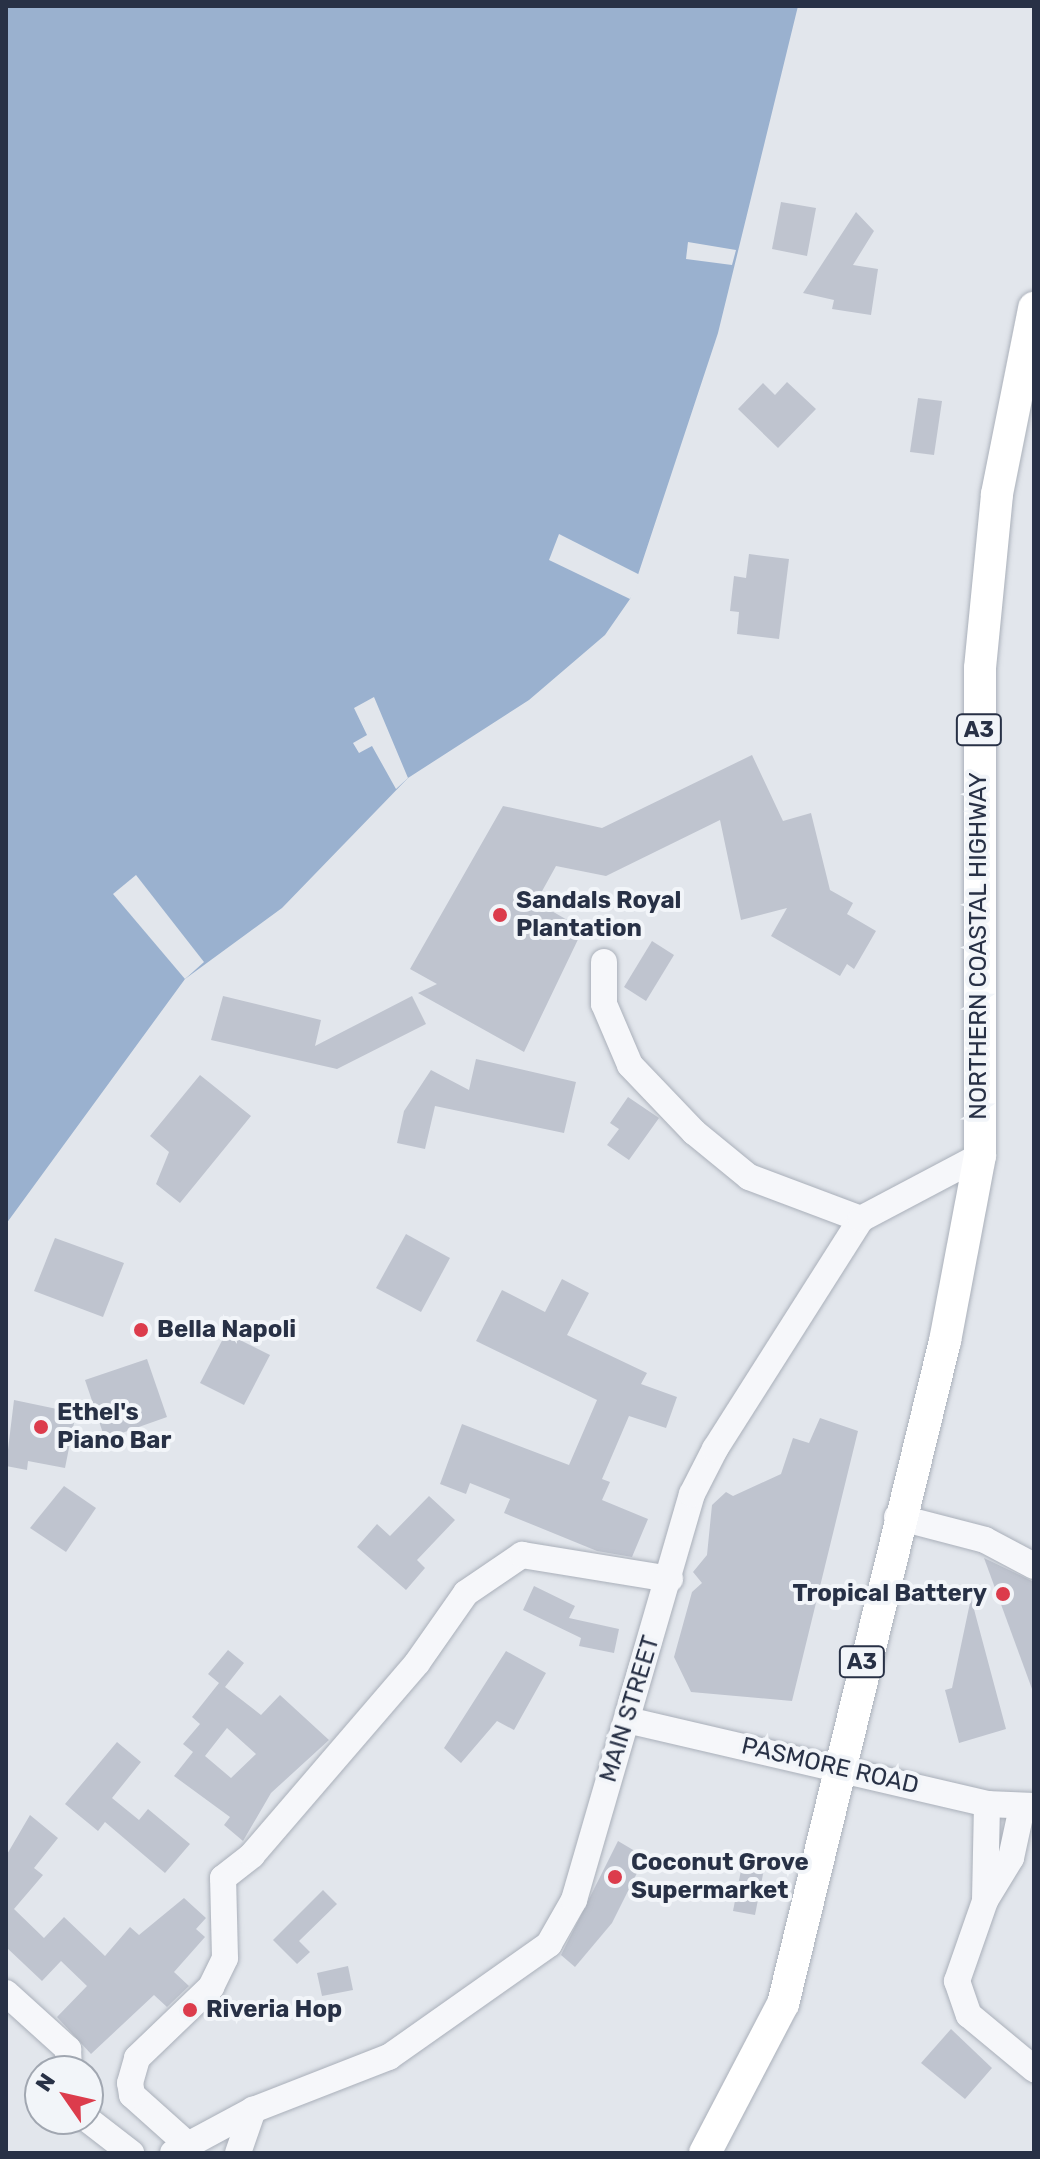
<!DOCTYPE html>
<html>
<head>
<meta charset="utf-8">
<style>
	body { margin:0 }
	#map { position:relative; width:1040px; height:2159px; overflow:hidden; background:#e2e6ec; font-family:Rubik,sans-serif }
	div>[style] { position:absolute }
	.water>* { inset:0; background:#9ab1cf }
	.pier>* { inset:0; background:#e2e6ec }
	.building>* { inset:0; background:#bfc4cf }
	.roads { filter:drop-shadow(0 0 2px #aab0ba) drop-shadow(0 0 2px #aab0ba) }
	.minor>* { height:26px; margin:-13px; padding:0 13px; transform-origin:13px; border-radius:13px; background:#f6f7fa }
	.major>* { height:32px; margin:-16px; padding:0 16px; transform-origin:16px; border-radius:16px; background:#fff }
	.dots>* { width:22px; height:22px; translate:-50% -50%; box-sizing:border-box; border:4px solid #f2f5f9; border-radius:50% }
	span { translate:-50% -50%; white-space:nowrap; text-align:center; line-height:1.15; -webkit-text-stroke:8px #f2f5f9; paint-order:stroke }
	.shield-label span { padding:2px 6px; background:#f2f5f9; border:2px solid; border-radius:6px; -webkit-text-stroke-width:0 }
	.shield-label { font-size:22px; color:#283146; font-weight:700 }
	.poi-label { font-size:24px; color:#283146; font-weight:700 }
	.left { translate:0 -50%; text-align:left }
	.right { translate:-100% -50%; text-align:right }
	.street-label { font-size:24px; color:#283146 }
	.frame { position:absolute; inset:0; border:8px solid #283146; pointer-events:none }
	.north { position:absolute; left:24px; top:2055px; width:80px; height:80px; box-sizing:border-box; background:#f2f5f9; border:2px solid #a1a7b1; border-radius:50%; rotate:304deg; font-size:22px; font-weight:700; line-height:32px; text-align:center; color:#283146 }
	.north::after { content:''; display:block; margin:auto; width:28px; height:36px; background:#dc3c4c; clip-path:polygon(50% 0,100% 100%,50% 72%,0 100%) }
</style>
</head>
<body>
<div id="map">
	<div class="water">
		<div style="clip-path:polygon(6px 6px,798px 6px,718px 333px,630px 599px,605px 635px,529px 700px,408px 778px,282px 908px,185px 979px,6px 1224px)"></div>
	</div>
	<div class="pier">
		<div style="clip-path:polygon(688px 242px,736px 250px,732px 265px,686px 259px)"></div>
		<div style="clip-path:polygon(559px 534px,642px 576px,630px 599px,549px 560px)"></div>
		<div style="clip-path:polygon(374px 697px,408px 778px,396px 789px,372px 746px,359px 753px,353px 743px,367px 735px,354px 708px)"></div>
		<div style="clip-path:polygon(136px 875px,204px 962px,185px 979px,113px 894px)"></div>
	</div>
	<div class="building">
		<div style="clip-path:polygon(781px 202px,816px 208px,807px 256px,772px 249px)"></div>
		<div style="clip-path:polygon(856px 212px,874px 231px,853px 265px,878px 269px,871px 315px,832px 309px,834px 300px,803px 293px)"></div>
		<div style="clip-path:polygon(787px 382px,816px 409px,778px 448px,738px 409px,763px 383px,775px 395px)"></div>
		<div style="clip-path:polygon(918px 398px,942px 401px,934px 455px,910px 452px)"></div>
		<div style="clip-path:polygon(749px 554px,789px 559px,779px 639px,737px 634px,739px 612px,730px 611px,734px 576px,746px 578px)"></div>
		<div style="clip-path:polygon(752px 755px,783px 821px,811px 813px,830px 890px,853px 903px,847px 914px,876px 931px,854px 969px,847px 964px,840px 976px,771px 936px,787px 908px,741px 920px,720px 820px,606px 876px,556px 866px,536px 902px,583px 929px,524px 1052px,418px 993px,437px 984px,410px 969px,503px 806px,602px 828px)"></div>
		<div style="clip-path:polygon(652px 941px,674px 955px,646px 1001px,624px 987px)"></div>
		<div style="clip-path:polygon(223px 996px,321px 1020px,315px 1046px,412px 996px,426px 1024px,337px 1069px,211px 1040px)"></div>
		<div style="clip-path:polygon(476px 1059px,576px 1082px,564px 1133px,435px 1106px,425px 1149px,397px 1143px,404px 1111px,431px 1070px,469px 1090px)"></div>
		<div style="clip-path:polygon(200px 1075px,251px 1116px,180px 1203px,156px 1184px,169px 1152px,150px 1136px)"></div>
		<div style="clip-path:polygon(628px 1097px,659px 1118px,629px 1160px,607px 1145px,619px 1129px,610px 1123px)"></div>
		<div style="clip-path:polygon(406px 1234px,450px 1258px,421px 1312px,376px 1288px)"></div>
		<div style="clip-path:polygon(55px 1238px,124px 1263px,103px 1317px,34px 1291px)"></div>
		<div style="clip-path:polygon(562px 1279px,589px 1293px,567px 1335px,647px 1373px,641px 1384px,677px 1397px,666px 1428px,629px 1416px,602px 1479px,610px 1482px,602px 1500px,648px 1519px,632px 1557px,597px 1551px,504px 1513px,510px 1499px,470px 1483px,466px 1494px,440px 1484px,462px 1424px,569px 1465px,597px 1400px,476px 1341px,502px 1290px,545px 1312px)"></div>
		<div style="clip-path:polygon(226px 1333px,270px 1355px,244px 1405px,200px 1383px)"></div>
		<div style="clip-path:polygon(147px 1359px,167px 1417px,105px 1439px,85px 1380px)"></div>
		<div style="clip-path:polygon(14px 1400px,76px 1413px,65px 1468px,28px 1461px,27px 1470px,6px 1466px)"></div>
		<div style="clip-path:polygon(820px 1418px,858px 1431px,792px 1701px,691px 1692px,674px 1657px,692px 1592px,702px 1583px,693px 1572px,707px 1555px,712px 1505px,726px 1492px,733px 1496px,781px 1474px,793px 1438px,809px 1443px)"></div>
		<div style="clip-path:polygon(64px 1486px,96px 1508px,66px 1552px,30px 1528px)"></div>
		<div style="clip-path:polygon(429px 1496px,455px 1520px,417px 1560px,425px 1568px,406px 1590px,357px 1547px,377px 1524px,390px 1536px)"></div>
		<div style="clip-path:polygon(984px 1558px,1034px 1582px,1034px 1688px,1032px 1689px)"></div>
		<div style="clip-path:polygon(534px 1586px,575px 1606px,569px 1618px,619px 1629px,614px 1653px,579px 1646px,581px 1638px,523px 1610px)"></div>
		<div style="clip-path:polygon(971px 1598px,1006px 1729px,959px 1743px,945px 1690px,952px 1688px)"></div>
		<div style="clip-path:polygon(evenodd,228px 1650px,244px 1663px,225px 1687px,261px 1715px,280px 1695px,329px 1740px,271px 1793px,243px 1841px,224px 1825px,230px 1817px,174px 1776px,193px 1752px,183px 1744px,200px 1724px,192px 1717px,219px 1683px,208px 1674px,228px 1650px,227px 1728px,256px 1754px,231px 1778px,205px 1756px,227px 1728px)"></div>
		<div style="clip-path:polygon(506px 1651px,546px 1673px,514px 1730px,497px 1721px,461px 1763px,444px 1748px)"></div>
		<div style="clip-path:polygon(117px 1742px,141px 1762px,112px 1798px,139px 1820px,148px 1809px,190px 1844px,165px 1873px,105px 1822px,98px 1831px,65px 1804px)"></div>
		<div style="clip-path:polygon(30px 1815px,58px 1838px,34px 1868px,43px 1875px,14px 1909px,44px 1938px,64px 1917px,105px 1956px,130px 1927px,139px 1935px,184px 1898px,206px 1918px,196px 1929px,205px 1937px,174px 1972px,189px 1986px,167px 2007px,154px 1995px,91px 2054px,57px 2017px,87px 1986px,61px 1961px,42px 1981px,6px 1947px,6px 1856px)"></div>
		<div style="clip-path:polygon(618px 1841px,645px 1857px,612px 1923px,575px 1967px,561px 1955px)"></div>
		<div style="clip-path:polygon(743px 1860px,765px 1864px,755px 1915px,733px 1911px)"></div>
		<div style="clip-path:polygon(323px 1890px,337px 1904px,299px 1941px,310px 1952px,297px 1964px,273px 1940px)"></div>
		<div style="clip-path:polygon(348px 1966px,353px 1990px,322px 1996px,317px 1973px)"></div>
		<div style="clip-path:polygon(951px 2029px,992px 2068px,965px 2099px,921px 2063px)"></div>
	</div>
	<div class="roads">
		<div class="minor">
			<div style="left:604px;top:962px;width:42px;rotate:90deg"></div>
			<div style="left:604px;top:1004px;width:66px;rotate:66.9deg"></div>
			<div style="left:630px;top:1065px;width:93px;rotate:46.3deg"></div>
			<div style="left:694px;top:1132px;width:71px;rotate:39.3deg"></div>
			<div style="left:749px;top:1177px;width:120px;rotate:20.6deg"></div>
			<div style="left:897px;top:1517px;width:91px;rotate:14.6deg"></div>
			<div style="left:985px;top:1540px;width:55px;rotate:28deg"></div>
			<div style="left:627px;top:1720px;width:370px;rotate:13.1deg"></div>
			<div style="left:987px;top:1804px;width:47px;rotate:2.4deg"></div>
			<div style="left:987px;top:1804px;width:97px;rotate:91.2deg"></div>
			<div style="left:985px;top:1901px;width:85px;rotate:109.3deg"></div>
			<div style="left:957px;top:1981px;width:36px;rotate:71deg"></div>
			<div style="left:969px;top:2015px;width:85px;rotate:39.7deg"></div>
			<div style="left:986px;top:1899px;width:48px;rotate:-58.6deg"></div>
			<div style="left:1011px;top:1858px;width:52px;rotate:-77.8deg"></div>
			<div style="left:6px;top:1993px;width:84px;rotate:42.1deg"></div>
			<div style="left:68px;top:2049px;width:22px;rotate:87deg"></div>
			<div style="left:87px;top:2119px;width:56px;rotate:37.7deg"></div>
			<div style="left:188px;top:2145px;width:75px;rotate:-138.2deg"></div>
			<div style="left:132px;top:2095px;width:12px;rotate:-99deg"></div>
			<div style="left:130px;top:2083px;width:26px;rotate:-74deg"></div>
			<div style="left:137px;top:2058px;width:103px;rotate:-43.8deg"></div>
			<div style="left:211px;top:1987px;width:32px;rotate:-64deg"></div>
			<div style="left:225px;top:1958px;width:80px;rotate:-91.4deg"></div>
			<div style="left:223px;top:1878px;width:37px;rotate:-38deg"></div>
			<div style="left:252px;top:1855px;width:253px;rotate:-49.3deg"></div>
			<div style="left:417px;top:1663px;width:85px;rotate:-55deg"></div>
			<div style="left:466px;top:1593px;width:68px;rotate:-34.2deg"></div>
			<div style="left:522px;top:1555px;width:150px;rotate:9.2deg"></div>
			<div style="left:173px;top:2153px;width:91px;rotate:-28.3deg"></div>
			<div style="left:253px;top:2110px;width:146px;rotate:-21.3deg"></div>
			<div style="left:389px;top:2057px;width:196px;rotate:-35.2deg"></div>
			<div style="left:549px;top:1944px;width:51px;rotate:-60.4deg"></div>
			<div style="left:574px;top:1900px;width:423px;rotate:-73.8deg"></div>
			<div style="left:692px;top:1494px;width:51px;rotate:-62.9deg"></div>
			<div style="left:715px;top:1449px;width:272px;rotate:-57.6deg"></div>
			<div style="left:861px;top:1219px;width:135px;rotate:-27.9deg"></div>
			<div style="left:238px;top:2153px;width:46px;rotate:-70.8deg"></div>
		</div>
		<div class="major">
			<div style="left:705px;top:2153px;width:168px;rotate:-62.4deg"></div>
			<div style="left:783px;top:2004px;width:683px;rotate:-76.27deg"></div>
			<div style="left:945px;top:1341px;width:188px;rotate:-79.3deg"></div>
			<div style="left:980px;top:1156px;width:488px;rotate:-90deg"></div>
			<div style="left:980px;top:668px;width:175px;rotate:-84.4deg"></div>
			<div style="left:997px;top:494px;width:190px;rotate:-78.7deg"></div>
		</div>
	</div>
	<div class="dots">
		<div style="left:500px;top:915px;background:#dc3c4c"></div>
		<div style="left:141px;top:1330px;background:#dc3c4c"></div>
		<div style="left:41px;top:1427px;background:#dc3c4c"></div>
		<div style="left:1003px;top:1594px;background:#dc3c4c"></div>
		<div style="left:615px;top:1877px;background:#dc3c4c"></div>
		<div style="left:190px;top:2010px;background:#dc3c4c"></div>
	</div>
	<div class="shield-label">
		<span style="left:979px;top:730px">A3</span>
		<span style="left:862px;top:1662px">A3</span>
	</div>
	<div class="poi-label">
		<span class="left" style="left:516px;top:915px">Sandals Royal<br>Plantation</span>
		<span class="left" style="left:157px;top:1330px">Bella Napoli</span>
		<span class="left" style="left:57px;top:1427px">Ethel's<br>Piano Bar</span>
		<span class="right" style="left:987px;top:1594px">Tropical Battery</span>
		<span class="left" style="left:631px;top:1877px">Coconut Grove<br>Supermarket</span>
		<span class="left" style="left:206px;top:2010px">Riveria Hop</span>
	</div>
	<div class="street-label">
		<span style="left:979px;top:946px;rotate:-90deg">NORTHERN COASTAL HIGHWAY</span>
		<span style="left:630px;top:1709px;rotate:-73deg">MAIN STREET</span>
		<span style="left:830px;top:1766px;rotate:13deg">PASMORE ROAD</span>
	</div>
	<div class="frame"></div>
	<div class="north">N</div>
</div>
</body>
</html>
